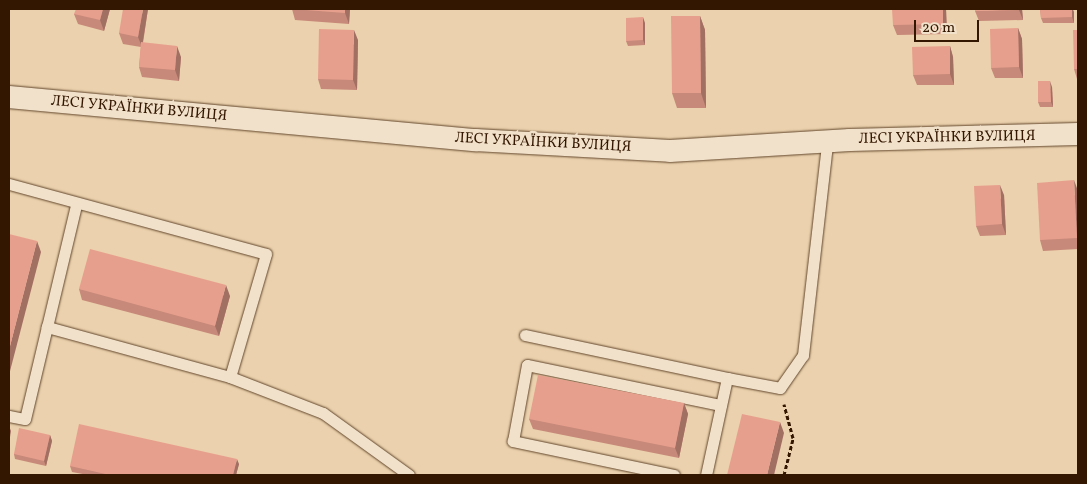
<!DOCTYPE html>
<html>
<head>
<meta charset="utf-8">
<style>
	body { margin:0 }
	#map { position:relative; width:1087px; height:484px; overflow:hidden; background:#ebd1ad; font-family:Vollkorn,serif }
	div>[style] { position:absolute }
	.path>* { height:3px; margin-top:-1.5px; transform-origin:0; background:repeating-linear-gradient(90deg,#331700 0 4px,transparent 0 6.5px) }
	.roads { filter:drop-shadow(0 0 1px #61462b) drop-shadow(0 0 1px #61462b) }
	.service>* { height:11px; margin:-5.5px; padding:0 5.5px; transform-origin:5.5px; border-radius:5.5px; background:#f2e1ca }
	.minor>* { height:22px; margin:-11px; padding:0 11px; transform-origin:11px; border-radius:11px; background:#f2e1ca }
	.wall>* { inset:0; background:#c78979 }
	.shaded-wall>* { inset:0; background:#a26f63 }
	.building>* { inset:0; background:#e79f8d }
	span { translate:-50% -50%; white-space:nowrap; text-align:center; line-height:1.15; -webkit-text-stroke:5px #f2e1ca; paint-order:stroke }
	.street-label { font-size:15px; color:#331700 }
	.frame { position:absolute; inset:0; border:10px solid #331700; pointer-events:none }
	.scale { position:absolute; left:914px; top:20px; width:65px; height:22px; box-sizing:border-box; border:2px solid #331700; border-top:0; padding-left:6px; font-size:15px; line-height:18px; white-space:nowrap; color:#331700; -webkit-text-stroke:4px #f2e1ca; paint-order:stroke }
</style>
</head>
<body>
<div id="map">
	<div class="path">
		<div style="left:784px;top:475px;width:38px;rotate:-76deg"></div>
		<div style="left:793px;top:438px;width:35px;rotate:-105deg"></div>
	</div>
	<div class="roads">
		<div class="service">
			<div style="left:9px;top:184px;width:266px;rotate:15.2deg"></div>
			<div style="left:266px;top:254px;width:128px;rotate:106.3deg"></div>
			<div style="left:230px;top:377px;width:190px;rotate:-164.7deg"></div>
			<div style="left:47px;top:327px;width:125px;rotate:-76.6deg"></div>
			<div style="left:525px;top:335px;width:207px;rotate:12deg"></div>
			<div style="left:727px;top:378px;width:99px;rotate:102.2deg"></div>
			<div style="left:230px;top:377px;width:100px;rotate:21.2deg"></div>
			<div style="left:323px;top:413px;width:106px;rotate:35.8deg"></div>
			<div style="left:727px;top:378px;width:54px;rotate:10.7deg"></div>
			<div style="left:780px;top:388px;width:40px;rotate:-55.1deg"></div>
			<div style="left:803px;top:355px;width:212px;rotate:-83.5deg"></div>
			<div style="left:9px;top:416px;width:16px;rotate:11deg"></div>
			<div style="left:25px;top:419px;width:95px;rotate:-76.6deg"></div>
			<div style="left:674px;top:475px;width:165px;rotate:-168.1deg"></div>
			<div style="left:513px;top:441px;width:77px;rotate:-79.6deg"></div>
			<div style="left:527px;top:365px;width:198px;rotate:11.7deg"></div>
		</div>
		<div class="minor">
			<div style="left:9px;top:97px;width:468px;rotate:5.3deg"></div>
			<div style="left:475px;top:140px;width:195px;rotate:3.2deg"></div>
			<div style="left:670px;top:151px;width:180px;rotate:-3.5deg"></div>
			<div style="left:850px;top:140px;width:228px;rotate:-1.5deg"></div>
		</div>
	</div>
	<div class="wall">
		<div style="clip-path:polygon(110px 9px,104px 31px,78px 24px,74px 14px)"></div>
		<div style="clip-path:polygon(148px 9px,143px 43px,181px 57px,179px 81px,142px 77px,139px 67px,141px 47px,123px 44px,119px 33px)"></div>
		<div style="clip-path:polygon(292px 9px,350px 9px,349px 24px,295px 20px)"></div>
		<div style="clip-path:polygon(946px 9px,947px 34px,897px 35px,893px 25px)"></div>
		<div style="clip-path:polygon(1022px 9px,1023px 20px,979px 21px,975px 11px)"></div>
		<div style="clip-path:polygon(1040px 9px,1073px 9px,1074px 12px,1074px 23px,1043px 23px,1041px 18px)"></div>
		<div style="clip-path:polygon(700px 16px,705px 30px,706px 108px,677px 108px,672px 93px)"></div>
		<div style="clip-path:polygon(645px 23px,645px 45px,628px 46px,626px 41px)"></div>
		<div style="clip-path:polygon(1018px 28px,1022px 39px,1023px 78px,995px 78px,991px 68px)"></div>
		<div style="clip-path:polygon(1078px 30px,1078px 79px,1077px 79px,1074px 69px)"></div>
		<div style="clip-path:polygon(358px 40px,357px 90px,321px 89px,318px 79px)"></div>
		<div style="clip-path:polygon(950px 46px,953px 57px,954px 85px,917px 85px,913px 75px)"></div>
		<div style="clip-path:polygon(1052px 87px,1053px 107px,1040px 107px,1038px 102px)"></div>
		<div style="clip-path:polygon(1078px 191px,1078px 249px,1043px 251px,1040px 240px)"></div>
		<div style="clip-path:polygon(1004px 195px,1006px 235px,980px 236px,976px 226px)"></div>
		<div style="clip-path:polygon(79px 289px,230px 296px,219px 336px,82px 300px)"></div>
		<div style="clip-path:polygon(684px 403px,688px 414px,679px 458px,533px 429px,529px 419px)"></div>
		<div style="clip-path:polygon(50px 435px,52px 441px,46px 466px,15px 459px,14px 454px)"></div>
		<div style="clip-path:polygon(239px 464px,236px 475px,88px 475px,72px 472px,70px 466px)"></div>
	</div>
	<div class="shaded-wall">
		<div style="clip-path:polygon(103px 9px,110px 9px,104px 31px,100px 20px)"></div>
		<div style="clip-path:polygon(143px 9px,148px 9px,142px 47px,138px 37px)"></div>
		<div style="clip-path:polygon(345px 9px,350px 9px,349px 24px,345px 13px)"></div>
		<div style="clip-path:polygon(943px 9px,946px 9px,947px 34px,943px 24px)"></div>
		<div style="clip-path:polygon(1019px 9px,1022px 9px,1023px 20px,1019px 10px)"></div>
		<div style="clip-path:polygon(1072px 9px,1074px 12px,1074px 23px,1072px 17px)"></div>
		<div style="clip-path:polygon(700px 16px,705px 30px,706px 108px,701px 93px)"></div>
		<div style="clip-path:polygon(643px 17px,645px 23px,645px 45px,643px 40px)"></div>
		<div style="clip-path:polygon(1018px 28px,1022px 39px,1023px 78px,1019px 67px)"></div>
		<div style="clip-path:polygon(354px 30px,358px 40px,357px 90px,353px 80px)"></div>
		<div style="clip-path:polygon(177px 46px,181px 57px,179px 81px,175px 70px)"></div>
		<div style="clip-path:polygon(950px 46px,953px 57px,954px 85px,950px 74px)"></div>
		<div style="clip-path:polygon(1050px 81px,1052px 87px,1053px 107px,1051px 102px)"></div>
		<div style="clip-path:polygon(1074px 180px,1078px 191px,1078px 242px,1077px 238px)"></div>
		<div style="clip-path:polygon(1000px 185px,1004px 195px,1006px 235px,1002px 224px)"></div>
		<div style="clip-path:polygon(37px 241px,41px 252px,9px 375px,9px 350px)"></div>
		<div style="clip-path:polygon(226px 285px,230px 296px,219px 336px,215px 326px)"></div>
		<div style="clip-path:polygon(684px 403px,688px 414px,679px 458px,675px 448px)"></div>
		<div style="clip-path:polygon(780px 422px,784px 433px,774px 475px,767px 475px)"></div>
		<div style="clip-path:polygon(9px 426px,11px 431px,9px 443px)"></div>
		<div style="clip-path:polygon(50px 435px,52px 441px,46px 466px,44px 461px)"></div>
		<div style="clip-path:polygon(237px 459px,239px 464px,236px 475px,233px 475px)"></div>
	</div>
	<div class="building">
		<div style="clip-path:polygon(76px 9px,103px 9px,100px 20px,74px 14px)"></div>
		<div style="clip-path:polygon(123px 9px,143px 9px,138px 37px,119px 33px)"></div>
		<div style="clip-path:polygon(292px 9px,345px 9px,345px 13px)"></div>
		<div style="clip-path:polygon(892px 9px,943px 9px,943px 24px,893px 25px)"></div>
		<div style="clip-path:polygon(975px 9px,1019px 9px,1019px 10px,975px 11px)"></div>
		<div style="clip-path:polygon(1040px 9px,1072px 9px,1072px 17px,1041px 18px)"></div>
		<div style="clip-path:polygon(671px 16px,700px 16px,701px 93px,672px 93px)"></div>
		<div style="clip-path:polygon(643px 17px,643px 40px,626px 41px,626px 18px)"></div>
		<div style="clip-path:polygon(1018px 28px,1019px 67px,991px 68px,990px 29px)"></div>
		<div style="clip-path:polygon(319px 29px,354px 30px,353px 80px,318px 79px)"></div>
		<div style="clip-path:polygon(1073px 30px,1078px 30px,1078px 69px,1074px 69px)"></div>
		<div style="clip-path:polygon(141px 42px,177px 46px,175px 70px,139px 67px)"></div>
		<div style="clip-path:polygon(950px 46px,950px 74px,913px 75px,912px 47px)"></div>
		<div style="clip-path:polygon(1038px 81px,1050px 81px,1051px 102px,1038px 102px)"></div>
		<div style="clip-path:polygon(1074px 180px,1077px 238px,1040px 240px,1037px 183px)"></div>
		<div style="clip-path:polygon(1000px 185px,1002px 224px,976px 226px,974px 186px)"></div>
		<div style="clip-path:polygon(9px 234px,37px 241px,9px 350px)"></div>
		<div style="clip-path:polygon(90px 249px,226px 285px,215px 326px,79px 289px)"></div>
		<div style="clip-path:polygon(538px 375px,684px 403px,675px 448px,529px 419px)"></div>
		<div style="clip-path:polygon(742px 414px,780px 422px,767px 475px,727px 475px)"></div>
		<div style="clip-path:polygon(79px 424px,237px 459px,233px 475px,110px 475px,70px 466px)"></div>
		<div style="clip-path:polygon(19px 428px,50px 435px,44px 461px,14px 454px)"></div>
	</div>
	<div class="street-label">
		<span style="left:139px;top:109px;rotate:5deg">ЛЕСІ УКРАЇНКИ ВУЛИЦЯ</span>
		<span style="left:947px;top:138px;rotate:-1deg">ЛЕСІ УКРАЇНКИ ВУЛИЦЯ</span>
		<span style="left:543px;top:143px;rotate:3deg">ЛЕСІ УКРАЇНКИ ВУЛИЦЯ</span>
	</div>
	<div class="frame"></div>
	<div class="scale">20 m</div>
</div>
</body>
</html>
